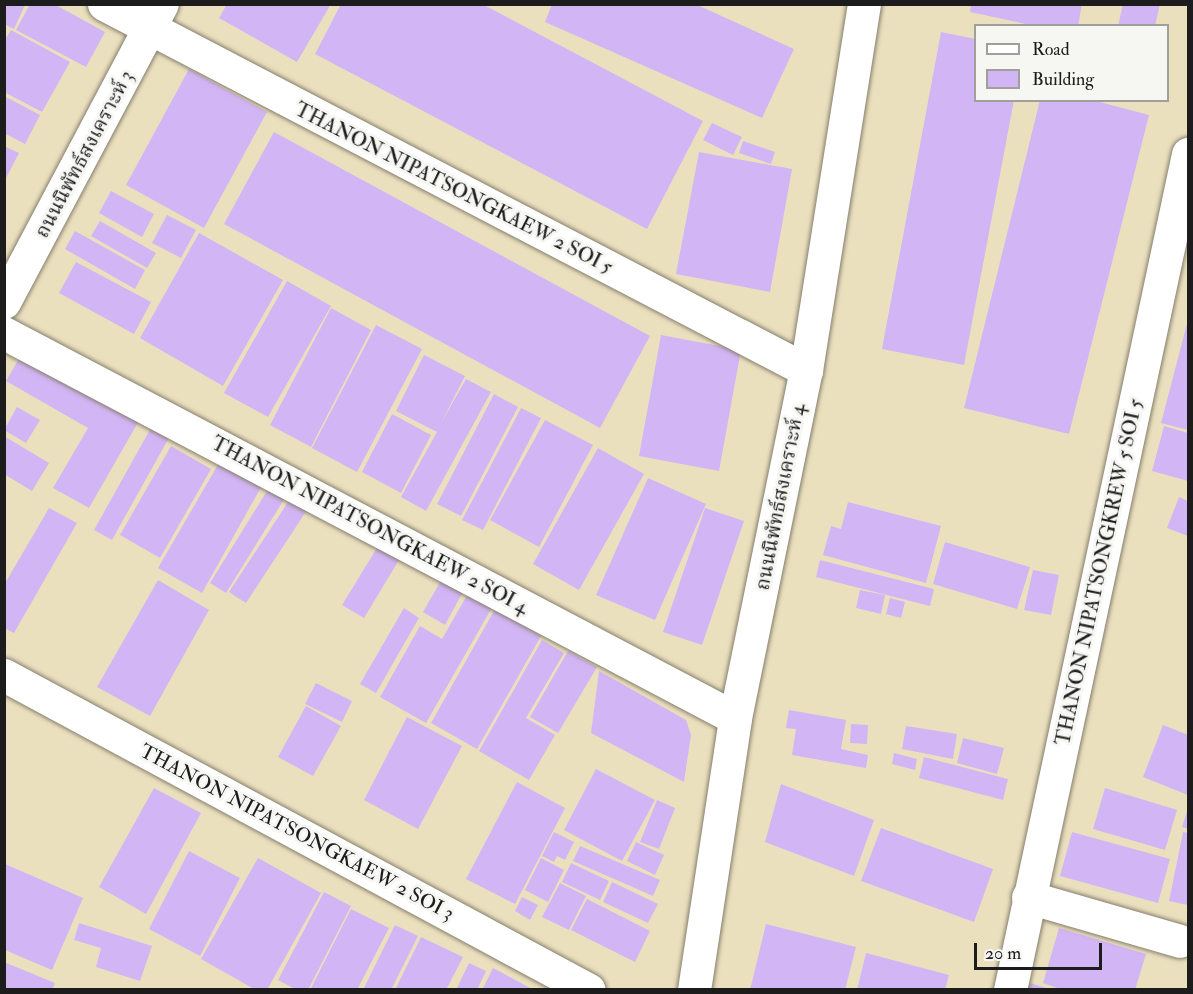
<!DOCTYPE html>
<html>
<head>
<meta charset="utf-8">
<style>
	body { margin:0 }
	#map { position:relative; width:1193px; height:994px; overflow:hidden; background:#ebe0be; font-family:"IM FELL Double Pica","Noto Serif Thai",serif }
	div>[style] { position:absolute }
	.building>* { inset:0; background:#d2b5f4 }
	.roads { filter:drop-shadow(0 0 2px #847e6d) drop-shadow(0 0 2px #847e6d) }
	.minor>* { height:33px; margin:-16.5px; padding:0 16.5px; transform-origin:16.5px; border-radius:16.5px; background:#fff }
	span { translate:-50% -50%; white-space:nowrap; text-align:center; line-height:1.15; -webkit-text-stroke:6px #f6f6f2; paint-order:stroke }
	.street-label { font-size:20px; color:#1c1c1c }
	.frame { position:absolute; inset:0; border:6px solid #1c1c1c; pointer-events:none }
	.legend { position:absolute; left:974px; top:24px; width:195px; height:78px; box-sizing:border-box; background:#f6f6f2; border:2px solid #9f9f9c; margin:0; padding:8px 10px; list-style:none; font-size:18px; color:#1c1c1c }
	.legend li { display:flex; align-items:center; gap:12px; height:30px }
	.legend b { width:30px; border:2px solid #9f9f9c }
	.scale { position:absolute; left:974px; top:943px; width:128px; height:27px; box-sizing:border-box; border:3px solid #1c1c1c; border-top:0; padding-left:8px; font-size:18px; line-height:21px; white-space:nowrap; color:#1c1c1c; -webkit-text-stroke:4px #f6f6f2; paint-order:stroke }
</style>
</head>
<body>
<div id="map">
	<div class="building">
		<div style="clip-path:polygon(30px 4px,54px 4px,105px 32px,86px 67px,16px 30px)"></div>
		<div style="clip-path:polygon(227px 4px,331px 4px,297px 62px,219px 18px)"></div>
		<div style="clip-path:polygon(341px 4px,482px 4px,703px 121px,647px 229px,315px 54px)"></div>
		<div style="clip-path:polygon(552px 4px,695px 4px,794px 49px,762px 118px,545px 22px)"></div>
		<div style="clip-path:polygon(971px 4px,1082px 4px,1078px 26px,1035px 26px,970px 12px)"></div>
		<div style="clip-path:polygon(1123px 4px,1160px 4px,1155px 26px,1118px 26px)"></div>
		<div style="clip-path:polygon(4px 5px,25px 5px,14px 29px,4px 24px)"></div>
		<div style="clip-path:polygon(11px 30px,70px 62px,42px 112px,4px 92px,4px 41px)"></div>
		<div style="clip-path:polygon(941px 32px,976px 39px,976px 100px,1014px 100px,964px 365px,882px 349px)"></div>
		<div style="clip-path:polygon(189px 69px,267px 112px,204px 228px,126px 185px)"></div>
		<div style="clip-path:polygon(4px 96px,40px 115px,25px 144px,4px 133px)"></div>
		<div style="clip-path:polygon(1040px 100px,1092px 100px,1149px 115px,1069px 434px,964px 408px)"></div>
		<div style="clip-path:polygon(712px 123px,742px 137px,733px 155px,703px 140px)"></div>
		<div style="clip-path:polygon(274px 132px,650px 336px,600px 428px,224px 224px)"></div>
		<div style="clip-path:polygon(743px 141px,775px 152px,771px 164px,739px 153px)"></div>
		<div style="clip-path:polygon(4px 146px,19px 153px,4px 182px)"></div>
		<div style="clip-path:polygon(699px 152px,792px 169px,770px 292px,676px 274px)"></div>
		<div style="clip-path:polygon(111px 191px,154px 214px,142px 237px,99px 213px)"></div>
		<div style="clip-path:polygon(167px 215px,196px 230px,181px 258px,152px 243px)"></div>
		<div style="clip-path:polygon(100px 221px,156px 253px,147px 268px,91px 236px)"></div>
		<div style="clip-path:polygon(75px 231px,145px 270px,135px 289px,65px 249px)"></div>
		<div style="clip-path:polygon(199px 233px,283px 280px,223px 386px,140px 338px)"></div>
		<div style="clip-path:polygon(76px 262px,151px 302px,134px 334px,59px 293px)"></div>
		<div style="clip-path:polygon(287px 281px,331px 306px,268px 417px,224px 393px)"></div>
		<div style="clip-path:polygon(331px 308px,371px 330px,311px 447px,270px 425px)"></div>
		<div style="clip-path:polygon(1188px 320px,1188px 430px,1161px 423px)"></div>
		<div style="clip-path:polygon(376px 325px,422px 349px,357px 472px,312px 448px)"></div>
		<div style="clip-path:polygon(661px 335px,741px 350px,719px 471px,639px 456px)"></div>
		<div style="clip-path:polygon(23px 352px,140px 419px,89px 508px,53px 488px,88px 428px,6px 381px)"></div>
		<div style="clip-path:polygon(424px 355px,465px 376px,441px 423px,466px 379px,491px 392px,426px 511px,401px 497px,437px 432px,396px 411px)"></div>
		<div style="clip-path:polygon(494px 394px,518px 407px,461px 516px,437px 504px)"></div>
		<div style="clip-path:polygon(17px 407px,40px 420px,26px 443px,4px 430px)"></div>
		<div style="clip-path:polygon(521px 408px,541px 418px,483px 530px,462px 520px)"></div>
		<div style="clip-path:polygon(392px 414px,431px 435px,401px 493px,362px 472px)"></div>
		<div style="clip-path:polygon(545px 420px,593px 445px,539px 547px,490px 520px)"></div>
		<div style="clip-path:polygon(152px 426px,170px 436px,112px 540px,94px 530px)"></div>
		<div style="clip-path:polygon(1164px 426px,1188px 433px,1188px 481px,1152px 471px)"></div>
		<div style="clip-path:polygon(4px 436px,49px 463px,32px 491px,4px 474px)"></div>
		<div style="clip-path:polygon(171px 446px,211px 469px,160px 558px,120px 535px)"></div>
		<div style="clip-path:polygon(598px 448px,644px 474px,579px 590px,533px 564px)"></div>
		<div style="clip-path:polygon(223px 456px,265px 480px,202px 593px,158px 568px)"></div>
		<div style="clip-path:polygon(648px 478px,706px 504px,655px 620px,596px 595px)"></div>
		<div style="clip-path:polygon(272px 483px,288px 493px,226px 593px,210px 583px)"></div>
		<div style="clip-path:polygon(292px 496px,309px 507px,246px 603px,229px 592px)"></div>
		<div style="clip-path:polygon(1179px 497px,1188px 501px,1188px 536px,1167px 528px)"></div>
		<div style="clip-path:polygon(848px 502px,941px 526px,926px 583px,823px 555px,831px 526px,841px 529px)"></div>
		<div style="clip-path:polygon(49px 508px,77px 523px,14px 633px,4px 628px,4px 585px)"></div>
		<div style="clip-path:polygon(705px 508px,744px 521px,702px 645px,663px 632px)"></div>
		<div style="clip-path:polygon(945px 542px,1030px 567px,1017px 609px,933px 584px)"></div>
		<div style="clip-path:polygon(380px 543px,402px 555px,364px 618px,342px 605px)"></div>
		<div style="clip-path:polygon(820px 560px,934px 589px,930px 606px,816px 577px)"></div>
		<div style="clip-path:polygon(1033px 570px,1059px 575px,1051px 615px,1024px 610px)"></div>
		<div style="clip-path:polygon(443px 577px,465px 588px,445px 625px,423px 612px)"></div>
		<div style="clip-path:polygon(158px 580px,209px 610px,150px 716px,97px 687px)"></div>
		<div style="clip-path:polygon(470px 590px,494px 604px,426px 723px,380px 697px,420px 626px,442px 639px)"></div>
		<div style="clip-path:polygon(860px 590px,885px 595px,881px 614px,856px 608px)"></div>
		<div style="clip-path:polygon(890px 598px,905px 602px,901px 618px,886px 614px)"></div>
		<div style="clip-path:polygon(404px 608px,419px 618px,376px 693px,360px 684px)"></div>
		<div style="clip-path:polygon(495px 609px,541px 636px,477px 749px,431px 723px)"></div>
		<div style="clip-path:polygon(542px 640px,564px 653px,526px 718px,555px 735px,529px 780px,479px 751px)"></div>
		<div style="clip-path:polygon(568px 651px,597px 667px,558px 733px,530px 717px)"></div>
		<div style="clip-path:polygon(599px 671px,686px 720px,691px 735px,684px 782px,591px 733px)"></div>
		<div style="clip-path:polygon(316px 683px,352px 701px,342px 722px,305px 704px)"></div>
		<div style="clip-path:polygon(306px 706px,341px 726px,313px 776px,278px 757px)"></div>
		<div style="clip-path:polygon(789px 710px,846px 720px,841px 749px,868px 755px,866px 768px,792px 755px,796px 729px,786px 728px)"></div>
		<div style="clip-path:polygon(407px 717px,462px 746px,418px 829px,364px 800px)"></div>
		<div style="clip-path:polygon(851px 724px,868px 725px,867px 744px,850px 743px)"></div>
		<div style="clip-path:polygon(1163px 725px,1188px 735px,1188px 795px,1143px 777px)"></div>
		<div style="clip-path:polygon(906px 726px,957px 734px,953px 759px,902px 749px)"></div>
		<div style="clip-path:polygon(963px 738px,1004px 748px,997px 774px,957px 763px)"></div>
		<div style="clip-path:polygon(894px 753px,917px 759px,915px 770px,892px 764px)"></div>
		<div style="clip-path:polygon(924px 757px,1008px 779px,1003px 800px,919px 778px)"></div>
		<div style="clip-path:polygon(596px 769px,655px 800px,622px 861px,564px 830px)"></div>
		<div style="clip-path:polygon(517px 782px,565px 808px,515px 904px,466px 879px)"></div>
		<div style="clip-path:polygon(781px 784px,874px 820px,854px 876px,765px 842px)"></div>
		<div style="clip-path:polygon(154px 788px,201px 813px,146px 914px,99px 887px)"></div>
		<div style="clip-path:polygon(1105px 788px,1177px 810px,1165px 850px,1093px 829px)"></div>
		<div style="clip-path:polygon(657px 800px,675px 808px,659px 849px,640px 842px)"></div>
		<div style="clip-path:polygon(1187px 811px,1188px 812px,1188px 829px,1182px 827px)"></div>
		<div style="clip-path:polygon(881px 828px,993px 869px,974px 922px,861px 881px)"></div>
		<div style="clip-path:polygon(554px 832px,574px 842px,565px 860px,557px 856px,554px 862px,542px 856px)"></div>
		<div style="clip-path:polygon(1072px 832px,1170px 859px,1158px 903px,1060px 876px)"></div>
		<div style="clip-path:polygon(1183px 832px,1188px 833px,1188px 905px,1169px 901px)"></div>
		<div style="clip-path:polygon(636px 842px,664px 855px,655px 875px,627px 861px)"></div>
		<div style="clip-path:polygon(580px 846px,660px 880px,653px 896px,573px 861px)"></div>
		<div style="clip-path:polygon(189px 851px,240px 878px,200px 956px,149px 929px)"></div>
		<div style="clip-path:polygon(258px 858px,321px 893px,267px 990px,256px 990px,201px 959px)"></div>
		<div style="clip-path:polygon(541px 858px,564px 870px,548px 902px,525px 890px)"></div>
		<div style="clip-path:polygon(571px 863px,609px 881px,600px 900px,562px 882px)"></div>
		<div style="clip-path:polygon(5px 864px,83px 898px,52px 970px,5px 950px)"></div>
		<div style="clip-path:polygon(612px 882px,658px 904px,648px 923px,603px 902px)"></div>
		<div style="clip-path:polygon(560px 883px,586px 896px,569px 930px,542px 917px)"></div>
		<div style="clip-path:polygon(324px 892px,351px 906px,308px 990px,297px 990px,278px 980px)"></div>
		<div style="clip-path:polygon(522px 897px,538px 905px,530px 920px,515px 911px)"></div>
		<div style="clip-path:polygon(587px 899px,650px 931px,635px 962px,571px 930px)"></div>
		<div style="clip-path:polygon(351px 909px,389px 928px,357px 990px,310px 990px)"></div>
		<div style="clip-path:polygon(79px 923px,152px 946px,140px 981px,96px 967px,101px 948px,74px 940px)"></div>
		<div style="clip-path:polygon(766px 924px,856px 947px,845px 990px,750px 990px)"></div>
		<div style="clip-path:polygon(395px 925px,418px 936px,391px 990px,363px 990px)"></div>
		<div style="clip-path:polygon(1059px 928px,1146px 954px,1135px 990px,1063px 990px,1043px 983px)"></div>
		<div style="clip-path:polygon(421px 937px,463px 957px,446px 990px,395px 990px)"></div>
		<div style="clip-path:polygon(866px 953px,949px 975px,945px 990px,857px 990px)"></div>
		<div style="clip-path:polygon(4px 962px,55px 983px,52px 990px,4px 990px)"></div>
		<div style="clip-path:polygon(469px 963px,486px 971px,477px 990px,456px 990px)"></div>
		<div style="clip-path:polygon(493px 968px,534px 990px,482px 990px)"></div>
		<div style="clip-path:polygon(1030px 983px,1049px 989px,1049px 990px,1028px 990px)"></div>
	</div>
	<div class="roads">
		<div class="minor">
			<div style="left:104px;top:4px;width:792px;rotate:27.54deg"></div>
			<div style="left:4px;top:302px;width:337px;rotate:-62.1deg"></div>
			<div style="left:4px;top:333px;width:826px;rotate:27.77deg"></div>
			<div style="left:4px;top:675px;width:664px;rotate:28.3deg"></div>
			<div style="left:1028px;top:897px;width:158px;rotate:16.1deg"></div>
			<div style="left:694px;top:990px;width:275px;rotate:-81.4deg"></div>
			<div style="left:735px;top:718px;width:355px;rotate:-78.5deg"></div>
			<div style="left:806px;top:370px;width:371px;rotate:-81deg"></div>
			<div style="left:1010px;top:990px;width:855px;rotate:-77.98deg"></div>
		</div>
	</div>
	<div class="street-label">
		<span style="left:84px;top:154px;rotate:-62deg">ถนนนิพัทธ์สงเคราะห์ 3</span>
		<span style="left:454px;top:188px;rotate:27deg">THANON NIPATSONGKAEW 2 SOI 5</span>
		<span style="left:780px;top:497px;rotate:-79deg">ถนนนิพัทธ์สงเคราะห์ 4</span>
		<span style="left:370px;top:525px;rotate:28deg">THANON NIPATSONGKAEW 2 SOI 4</span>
		<span style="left:1099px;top:572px;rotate:-78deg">THANON NIPATSONGKREW 5 SOI 5</span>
		<span style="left:297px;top:832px;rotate:28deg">THANON NIPATSONGKAEW 2 SOI 3</span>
	</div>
	<div class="frame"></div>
	<ul class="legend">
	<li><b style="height:8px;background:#fff"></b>Road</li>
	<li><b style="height:16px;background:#d2b5f4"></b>Building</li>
	</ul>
	<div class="scale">20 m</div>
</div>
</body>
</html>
